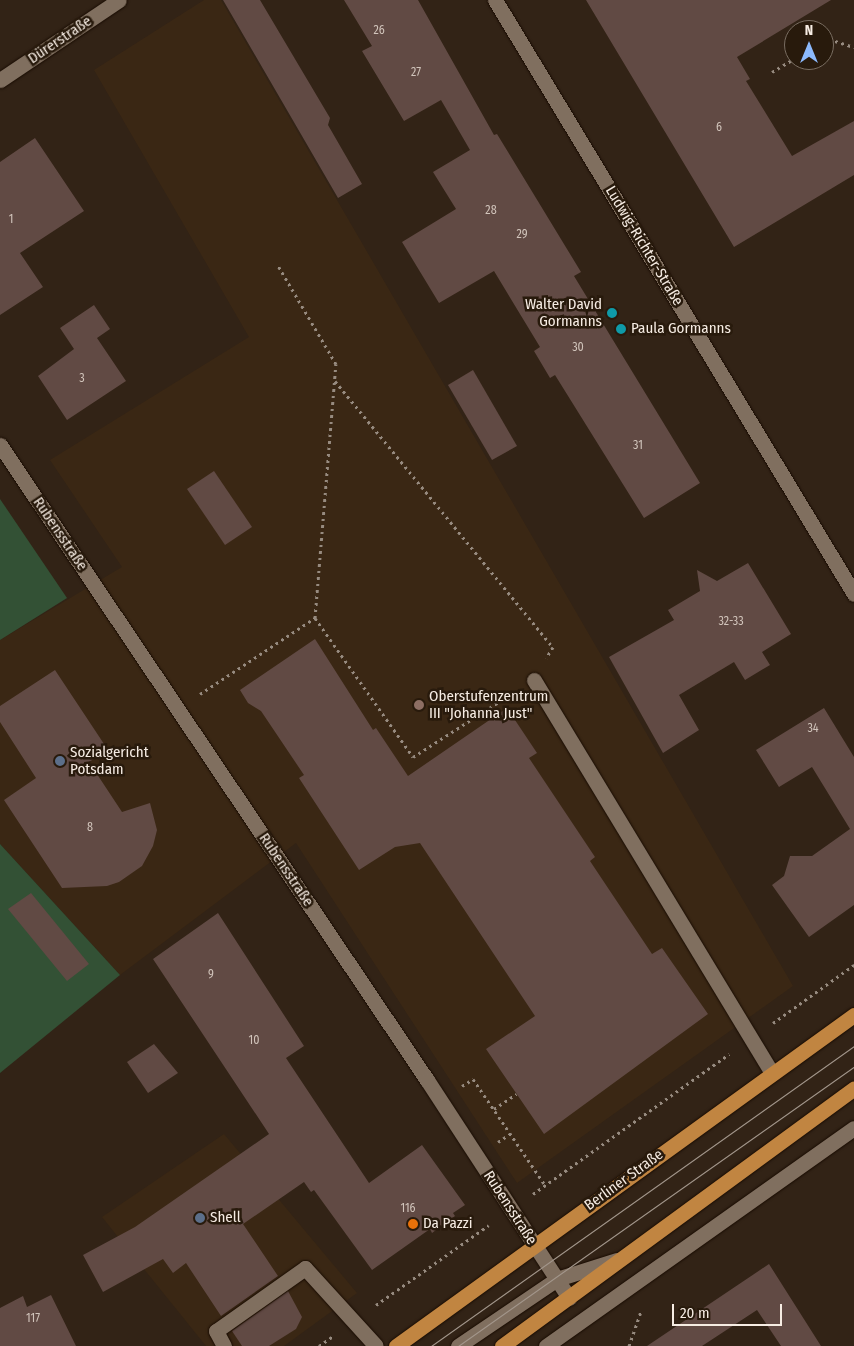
<!DOCTYPE html>
<html>
<head>
<meta charset="utf-8">
<style>
	body { margin:0 }
	#map { position:relative; width:854px; height:1346px; overflow:hidden; background:#322316; font-family:"Fira Sans Condensed",sans-serif }
	div>[style] { position:absolute }
	.built>* { inset:0; background:#3a2714 }
	.green>* { inset:0; background:#335135 }
	.building>* { inset:0; background:#614a44 }
	.path>* { height:3px; margin-top:-1.5px; transform-origin:0; background:repeating-linear-gradient(90deg,#978b80 0 2.5px,transparent 0 6.5px) }
	.roads { filter:drop-shadow(0 0 1px #190c02) drop-shadow(0 0 1px #190c02) }
	.minor>* { height:15px; margin:-7.5px; padding:0 7.5px; transform-origin:7.5px; border-radius:7.5px; background:#806f5f }
	.major>* { height:15px; margin:-7.5px; padding:0 7.5px; transform-origin:7.5px; border-radius:7.5px; background:#c18541 }
	.tram>* { height:1px; margin:-0.5px; padding:0 0.5px; transform-origin:0.5px; border-radius:0.5px; background:#a2968b }
	.dots>* { width:14px; height:14px; translate:-50% -50%; box-sizing:border-box; border:2px solid #281a0c; border-radius:50% }
	span { translate:-50% -50%; white-space:nowrap; text-align:center; line-height:1.15; -webkit-text-stroke:5px #281a0c; paint-order:stroke }
	.number-label { font-size:12px; color:#d1c4bb }
	.number-label span { -webkit-text-stroke-width:0 }
	.street-label { font-size:15px; color:#f6ece3 }
	.poi-label { font-size:15px; color:#f6ece3 }
	.right { translate:-100% -50%; text-align:right }
	.left { translate:0 -50%; text-align:left }
	.north { position:absolute; left:784px; top:20px; width:50px; height:50px; box-sizing:border-box; background:#281a0c; border:1px solid #7a6e62; border-radius:50%; rotate:0deg; font-size:14px; font-weight:700; line-height:20px; text-align:center; color:#f6ece3 }
	.north::after { content:''; display:block; margin:auto; width:18px; height:22px; background:#8cb9fc; clip-path:polygon(50% 0,100% 100%,50% 72%,0 100%) }
	.scale { position:absolute; left:672px; top:1304px; width:110px; height:22px; box-sizing:border-box; border:2px solid #f6ece3; border-top:0; padding-left:6px; font-size:15px; line-height:18px; white-space:nowrap; color:#f6ece3; -webkit-text-stroke:4px #281a0c; paint-order:stroke }
</style>
</head>
<body>
<div id="map">
	<div class="built">
		<div style="clip-path:polygon(204px 0,221px 0,793px 986px,517px 1183px,296px 843px,120px 975px,0 844px,0 640px,122px 567px,50px 460px,249px 337px,94px 70px)"></div>
		<div style="clip-path:polygon(224px 1134px,357px 1293px,284px 1346px,206px 1346px,102px 1217px)"></div>
	</div>
	<div class="green">
		<div style="clip-path:polygon(0 499px,67px 598px,0 640px)"></div>
		<div style="clip-path:polygon(0 844px,120px 975px,0 1073px)"></div>
	</div>
	<div class="building">
		<div style="clip-path:polygon(223px 0,260px 0,330px 118px,328px 125px,362px 184px,338px 198px)"></div>
		<div style="clip-path:polygon(344px 0,418px 0,494px 135px,497px 134px,581px 272px,574px 276px,700px 483px,644px 518px,555px 375px,550px 378px,534px 351px,540px 347px,494px 271px,439px 303px,402px 242px,456px 209px,433px 172px,470px 150px,441px 100px,404px 121px,362px 51px,372px 46px)"></div>
		<div style="clip-path:polygon(586px 0,831px 0,737px 57px,750px 79px,746px 81px,792px 156px,854px 121px,854px 175px,734px 247px)"></div>
		<div style="clip-path:polygon(35px 138px,84px 211px,20px 253px,43px 287px,0 315px,0 162px)"></div>
		<div style="clip-path:polygon(94px 305px,110px 329px,97px 338px,126px 381px,67px 420px,38px 376px,74px 349px,60px 328px)"></div>
		<div style="clip-path:polygon(473px 370px,517px 446px,492px 460px,448px 385px)"></div>
		<div style="clip-path:polygon(214px 471px,252px 527px,225px 545px,187px 489px)"></div>
		<div style="clip-path:polygon(748px 563px,791px 634px,762px 652px,770px 665px,745px 680px,734px 662px,679px 695px,699px 730px,663px 753px,609px 657px,674px 620px,668px 610px,700px 591px,697px 570px,717px 581px)"></div>
		<div style="clip-path:polygon(315px 639px,373px 730px,376px 728px,408px 776px,507px 708px,537px 753px,529px 758px,595px 857px,590px 861px,652px 954px,662px 948px,708px 1014px,544px 1134px,486px 1049px,535px 1016px,420px 843px,395px 847px,359px 870px,299px 778px,304px 775px,261px 711px,248px 703px,240px 690px)"></div>
		<div style="clip-path:polygon(55px 670px,108px 750px,89px 762px,122px 812px,150px 803px,157px 830px,153px 846px,142px 866px,119px 882px,107px 886px,62px 888px,4px 800px,36px 778px,0 722px,0 706px)"></div>
		<div style="clip-path:polygon(824px 708px,854px 757px,854px 905px,809px 937px,772px 885px,784px 876px,790px 856px,812px 856px,850px 829px,812px 767px,779px 787px,756px 750px)"></div>
		<div style="clip-path:polygon(31px 893px,89px 964px,67px 981px,8px 909px)"></div>
		<div style="clip-path:polygon(218px 913px,304px 1046px,286px 1058px,369px 1183px,422px 1145px,465px 1205px,453px 1213px,455px 1216px,432px 1233px,430px 1229px,372px 1270px,314px 1190px,311px 1192px,304px 1182px,243px 1224px,278px 1276px,221px 1316px,186px 1263px,173px 1273px,163px 1259px,103px 1292px,83px 1255px,135px 1227px,269px 1134px,153px 959px)"></div>
		<div style="clip-path:polygon(154px 1044px,178px 1073px,148px 1093px,127px 1062px)"></div>
		<div style="clip-path:polygon(769px 1264px,821px 1346px,781px 1346px,757px 1310px,702px 1346px,647px 1346px)"></div>
		<div style="clip-path:polygon(288px 1291px,302px 1317px,296px 1329px,269px 1346px,242px 1346px,232px 1331px)"></div>
		<div style="clip-path:polygon(51px 1295px,76px 1346px,0 1346px,0 1308px,23px 1296px,27px 1307px)"></div>
	</div>
	<div class="path">
		<div style="left:824px;top:42px;width:6px;rotate:-31deg"></div>
		<div style="left:829px;top:39px;width:26px;rotate:18deg"></div>
		<div style="left:772px;top:72px;width:26px;rotate:-31deg"></div>
		<div style="left:335px;top:381px;width:344px;rotate:50.7deg"></div>
		<div style="left:553px;top:647px;width:13px;rotate:122deg"></div>
		<div style="left:315px;top:618px;width:170px;rotate:54.8deg"></div>
		<div style="left:413px;top:757px;width:117px;rotate:-32.7deg"></div>
		<div style="left:200px;top:694px;width:138px;rotate:-33.5deg"></div>
		<div style="left:315px;top:618px;width:255px;rotate:-85.3deg"></div>
		<div style="left:336px;top:364px;width:116px;rotate:-120.5deg"></div>
		<div style="left:773px;top:1023px;width:100px;rotate:-35.6deg"></div>
		<div style="left:462px;top:1086px;width:13px;rotate:-32deg"></div>
		<div style="left:473px;top:1079px;width:128px;rotate:55.8deg"></div>
		<div style="left:494px;top:1109px;width:27px;rotate:-34deg"></div>
		<div style="left:498px;top:1142px;width:14px;rotate:-34deg"></div>
		<div style="left:533px;top:1194px;width:241px;rotate:-35.5deg"></div>
		<div style="left:376px;top:1305px;width:138px;rotate:-35.3deg"></div>
		<div style="left:319px;top:1346px;width:16px;rotate:-35deg"></div>
		<div style="left:629px;top:1346px;width:36px;rotate:-71deg"></div>
	</div>
	<div class="roads">
		<div class="minor">
			<div style="left:495px;top:0;width:694px;rotate:58.85deg"></div>
			<div style="left:0;top:80px;width:143px;rotate:-33.9deg"></div>
			<div style="left:0;top:445px;width:765px;rotate:56.08deg"></div>
			<div style="left:427px;top:1080px;width:260px;rotate:56.9deg"></div>
			<div style="left:534px;top:680px;width:459px;rotate:58.8deg"></div>
			<div style="left:224px;top:1346px;width:17px;rotate:-118deg"></div>
			<div style="left:216px;top:1331px;width:109px;rotate:-35.3deg"></div>
			<div style="left:305px;top:1268px;width:105px;rotate:47.7deg"></div>
			<div style="left:458px;top:1346px;width:120px;rotate:-34.1deg"></div>
			<div style="left:557px;top:1279px;width:63px;rotate:-17.6deg"></div>
			<div style="left:546px;top:1346px;width:377px;rotate:-35.3deg"></div>
		</div>
		<div class="major">
			<div style="left:396px;top:1346px;width:565px;rotate:-35.86deg"></div>
			<div style="left:502px;top:1346px;width:436px;rotate:-36.2deg"></div>
		</div>
	</div>
	<div class="tram">
		<div style="left:431px;top:1346px;width:519px;rotate:-35.35deg"></div>
		<div style="left:458px;top:1346px;width:484px;rotate:-35.2deg"></div>
	</div>
	<div class="dots">
		<div style="left:612px;top:313px;background:#0f9aa8"></div>
		<div style="left:621px;top:329px;background:#0f9aa8"></div>
		<div style="left:419px;top:705px;background:#8d6e63"></div>
		<div style="left:60px;top:761px;background:#5c6f8a"></div>
		<div style="left:200px;top:1218px;background:#5c6f8a"></div>
		<div style="left:413px;top:1224px;background:#e8710a"></div>
	</div>
	<div class="number-label">
		<span style="left:379px;top:31px">26</span>
		<span style="left:416px;top:73px">27</span>
		<span style="left:719px;top:128px">6</span>
		<span style="left:491px;top:211px">28</span>
		<span style="left:11px;top:220px">1</span>
		<span style="left:522px;top:235px">29</span>
		<span style="left:578px;top:348px">30</span>
		<span style="left:82px;top:379px">3</span>
		<span style="left:638px;top:446px">31</span>
		<span style="left:731px;top:622px">32-33</span>
		<span style="left:813px;top:729px">34</span>
		<span style="left:90px;top:828px">8</span>
		<span style="left:211px;top:975px">9</span>
		<span style="left:254px;top:1041px">10</span>
		<span style="left:408px;top:1209px">116</span>
		<span style="left:33px;top:1319px">117</span>
	</div>
	<div class="street-label">
		<span style="left:60px;top:40px;rotate:-34deg">Dürerstraße</span>
		<span style="left:644px;top:246px;rotate:59deg">Ludwig-Richter-Straße</span>
		<span style="left:60px;top:534px;rotate:56deg">Rubensstraße</span>
		<span style="left:286px;top:870px;rotate:56deg">Rubensstraße</span>
		<span style="left:624px;top:1180px;rotate:-36deg">Berliner Straße</span>
		<span style="left:510px;top:1208px;rotate:57deg">Rubensstraße</span>
	</div>
	<div class="poi-label">
		<span class="right" style="left:602px;top:313px">Walter David<br>Gormanns</span>
		<span class="left" style="left:631px;top:329px">Paula Gormanns</span>
		<span class="left" style="left:429px;top:705px">Oberstufenzentrum<br>III "Johanna Just"</span>
		<span class="left" style="left:70px;top:761px">Sozialgericht<br>Potsdam</span>
		<span class="left" style="left:210px;top:1218px">Shell</span>
		<span class="left" style="left:423px;top:1224px">Da Pazzi</span>
	</div>
	<div class="north">N</div>
	<div class="scale">20 m</div>
</div>
</body>
</html>
